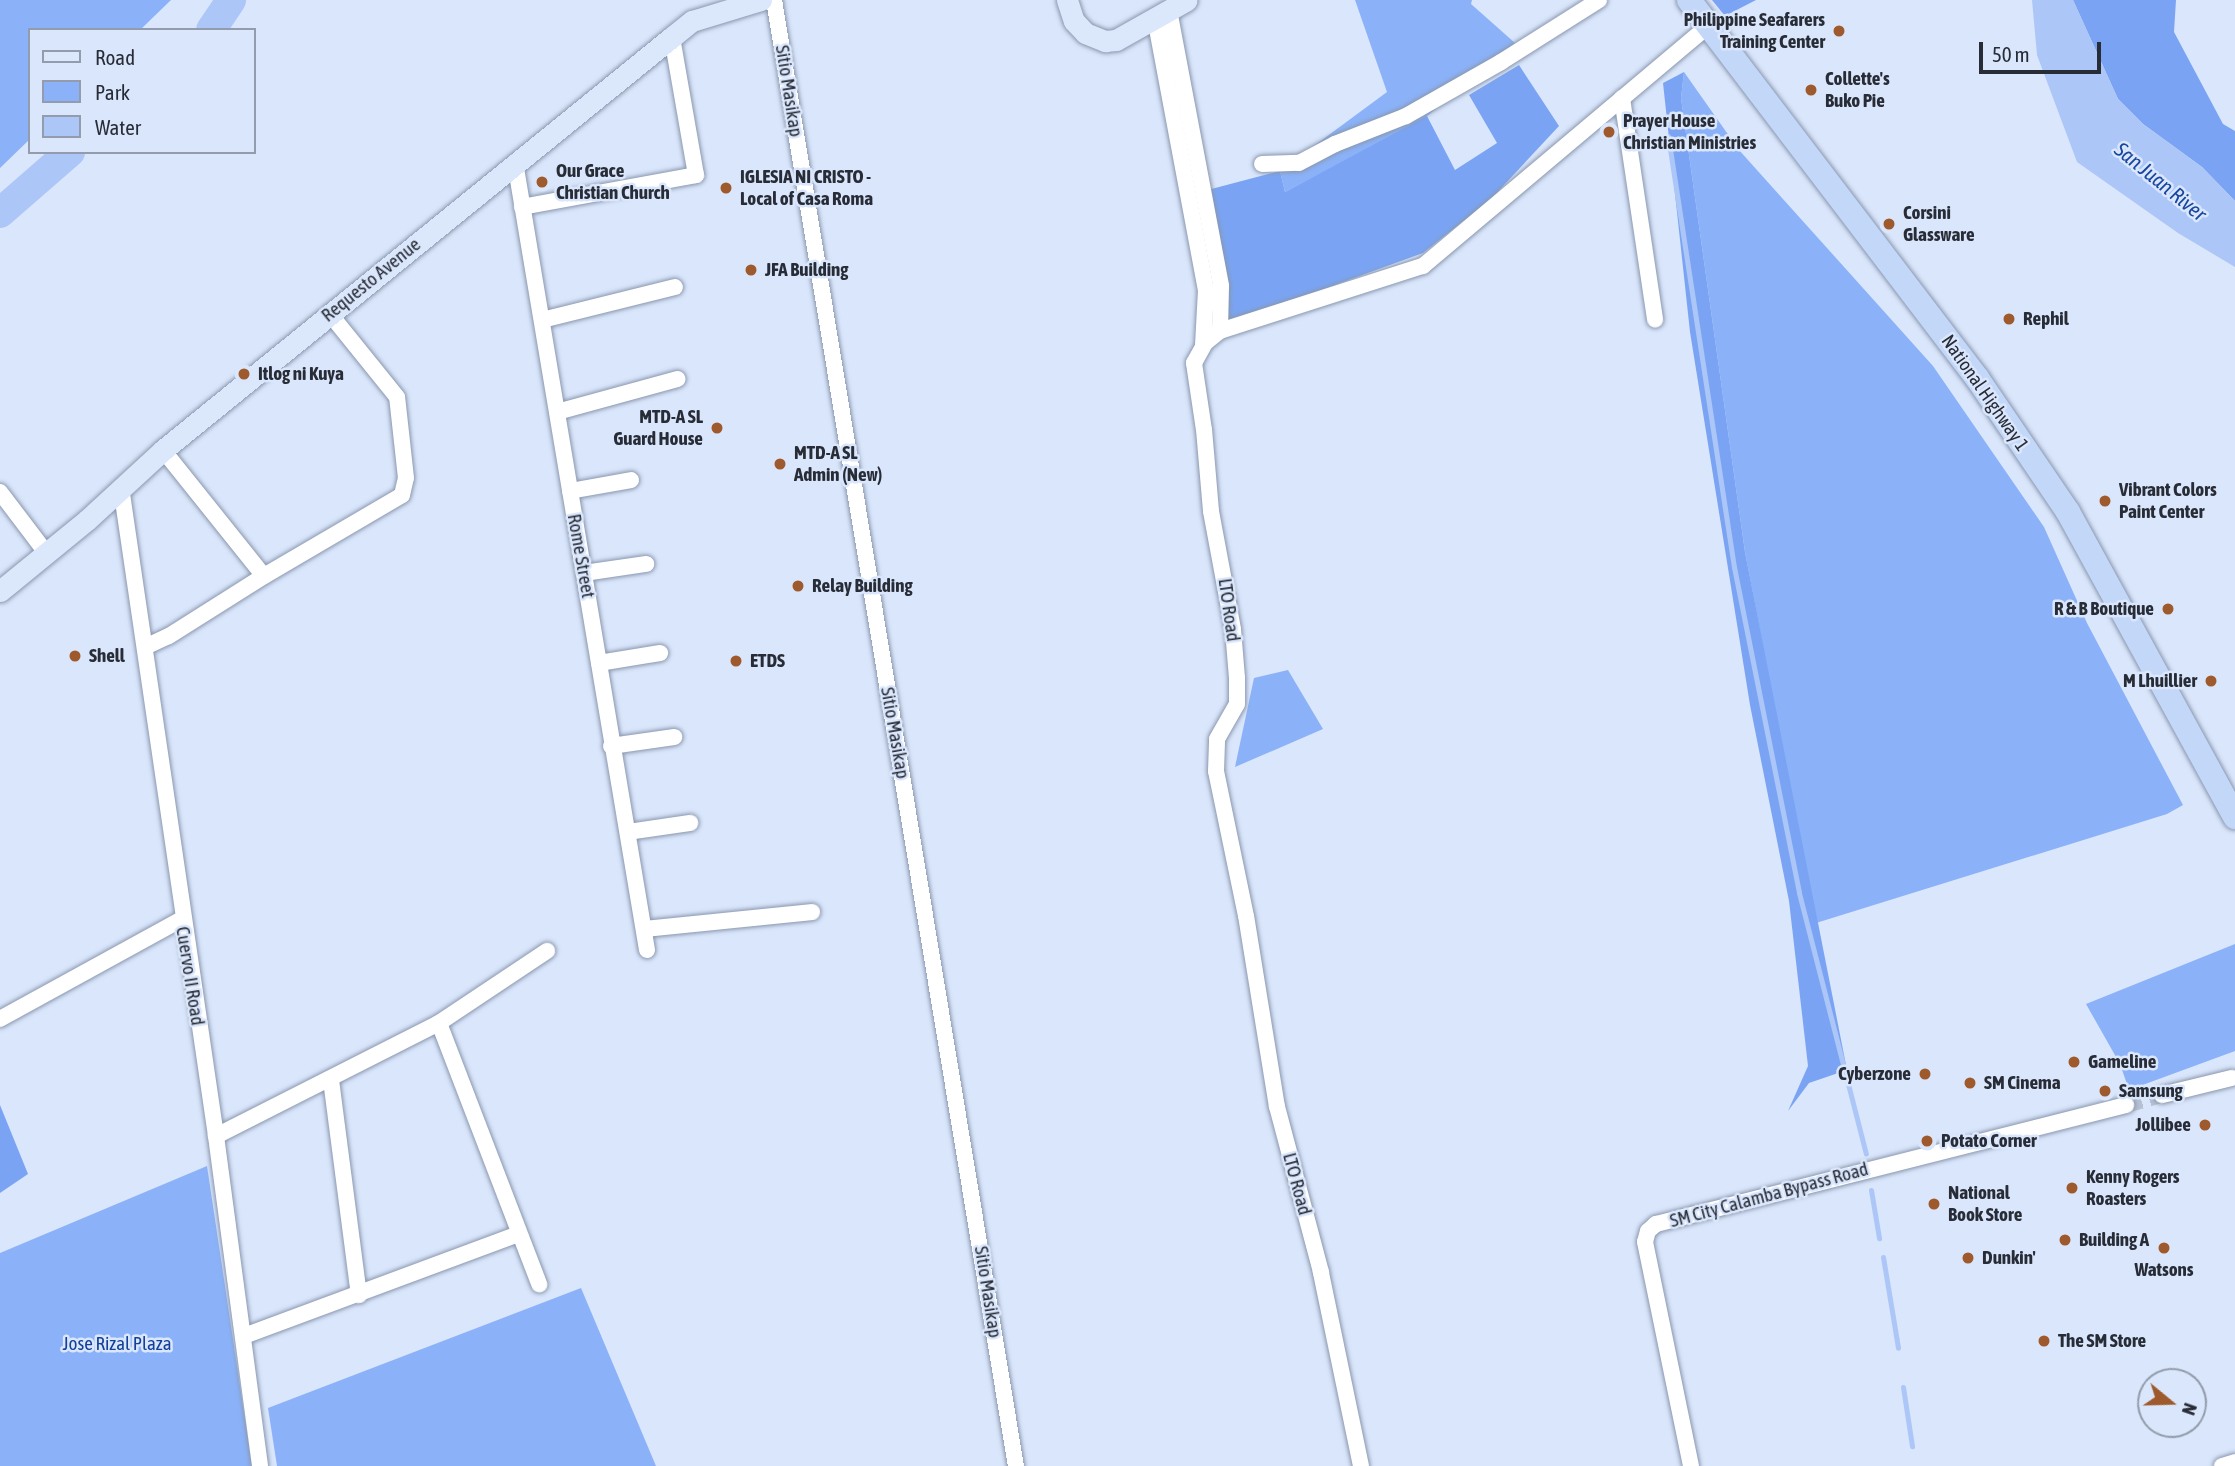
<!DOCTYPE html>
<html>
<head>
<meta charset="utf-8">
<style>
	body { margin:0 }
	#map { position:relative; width:2235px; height:1466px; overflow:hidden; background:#dae6fb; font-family:"Asap Condensed",sans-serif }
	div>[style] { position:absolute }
	.green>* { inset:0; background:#8bb2f8 }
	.forest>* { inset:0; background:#7aa4f3 }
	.water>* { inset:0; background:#acc7f7 }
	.stream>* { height:5px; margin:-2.5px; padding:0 2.5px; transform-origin:2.5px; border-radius:2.5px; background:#acc7f7 }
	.river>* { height:30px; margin:-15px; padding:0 15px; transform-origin:15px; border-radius:15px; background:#acc7f7 }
	.minor-tunnel>* { height:16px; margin-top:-8px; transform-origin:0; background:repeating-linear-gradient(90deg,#b6c1d4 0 16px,transparent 0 24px) }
	.roads { filter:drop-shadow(0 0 2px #8997af) drop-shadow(0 0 2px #8997af) }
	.minor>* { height:16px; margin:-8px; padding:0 8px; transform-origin:8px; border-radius:8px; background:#fff }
	.major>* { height:21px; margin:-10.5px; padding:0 10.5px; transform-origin:10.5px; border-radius:10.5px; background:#dbe7fb }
	.highway>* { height:24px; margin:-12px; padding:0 12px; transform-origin:12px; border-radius:12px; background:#c3d7f9 }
	.dots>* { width:19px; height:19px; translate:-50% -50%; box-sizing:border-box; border:4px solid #dae6fb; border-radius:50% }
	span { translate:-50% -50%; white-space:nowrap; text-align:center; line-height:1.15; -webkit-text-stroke:5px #dae6fb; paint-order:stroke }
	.poi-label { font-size:19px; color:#272c36; font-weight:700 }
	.right { translate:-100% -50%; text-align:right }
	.left { translate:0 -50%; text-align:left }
	.street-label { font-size:19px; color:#272c36 }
	.park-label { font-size:19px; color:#134099 }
	.water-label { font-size:21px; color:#18469f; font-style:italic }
	.legend { position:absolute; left:28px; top:28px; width:228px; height:126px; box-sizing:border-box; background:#dae6fb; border:2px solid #929cac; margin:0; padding:9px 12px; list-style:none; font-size:21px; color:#272c36 }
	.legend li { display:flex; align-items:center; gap:14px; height:35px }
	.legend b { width:35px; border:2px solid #929cac }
	.north { position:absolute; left:2137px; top:1368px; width:70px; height:70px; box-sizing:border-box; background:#dae6fb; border:2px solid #929cac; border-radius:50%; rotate:109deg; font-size:19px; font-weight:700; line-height:28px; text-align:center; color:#272c36 }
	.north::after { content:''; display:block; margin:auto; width:24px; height:32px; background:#9e5a2c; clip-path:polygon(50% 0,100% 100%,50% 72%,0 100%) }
	.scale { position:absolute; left:1979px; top:42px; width:122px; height:32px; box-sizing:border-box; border:4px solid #272c36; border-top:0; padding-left:9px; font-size:21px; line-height:24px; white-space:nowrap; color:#272c36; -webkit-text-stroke:5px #dae6fb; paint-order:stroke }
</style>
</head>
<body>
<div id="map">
	<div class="green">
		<div style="clip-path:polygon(0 0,171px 0,140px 30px,30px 30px,30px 139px,0 168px)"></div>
		<div style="clip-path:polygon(1355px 0,1472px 0,1471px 4px,1515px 43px,1421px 121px,1285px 192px,1280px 171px,1387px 92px)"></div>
		<div style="clip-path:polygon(1684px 72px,1739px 150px,1933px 366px,2044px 527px,2087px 623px,2183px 805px,2167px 814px,1816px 923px,1745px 552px,1681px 98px)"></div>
		<div style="clip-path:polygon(1288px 670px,1323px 729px,1235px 767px,1254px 678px)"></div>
		<div style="clip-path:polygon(2235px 944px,2235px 1051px,2129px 1090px,2120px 1064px,2086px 1004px)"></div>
		<div style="clip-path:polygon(207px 1166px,252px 1466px,0 1466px,0 1253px)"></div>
		<div style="clip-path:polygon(581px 1288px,656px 1466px,277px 1466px,268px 1408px)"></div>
	</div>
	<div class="forest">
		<div style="clip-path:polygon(1712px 0,1756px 0,1725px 16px)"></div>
		<div style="clip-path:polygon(2073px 0,2176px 0,2174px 32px,2223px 124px,2235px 131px,2235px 201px,2202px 167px,2143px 124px,2118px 99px)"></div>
		<div style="clip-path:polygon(1519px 65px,1559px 126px,1491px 199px,1423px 253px,1205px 332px,1200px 192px,1280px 171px,1285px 192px,1427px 116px,1455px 170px,1497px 143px,1469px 95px)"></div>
		<div style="clip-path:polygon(1684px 72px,1681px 98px,1745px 552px,1847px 1070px,1809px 1083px,1788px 1111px,1808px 1066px,1789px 901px,1750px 705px,1690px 332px,1663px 83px)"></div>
		<div style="clip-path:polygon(0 1105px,28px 1174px,0 1193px)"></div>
	</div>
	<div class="water">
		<div style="clip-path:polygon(2032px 0,2073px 0,2118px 99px,2143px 124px,2202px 167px,2235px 201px,2235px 267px,2178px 233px,2077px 162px,2037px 55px)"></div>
	</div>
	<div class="stream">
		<div style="left:1668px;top:136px;width:436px;rotate:81.3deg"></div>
		<div style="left:1734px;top:567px;width:332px;rotate:78.7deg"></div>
		<div style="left:1799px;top:893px;width:269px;rotate:75.6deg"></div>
		<div style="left:1871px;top:1190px;width:49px;rotate:80.5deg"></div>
		<div style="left:1883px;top:1257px;width:92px;rotate:80.6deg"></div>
		<div style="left:1903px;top:1387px;width:60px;rotate:81.3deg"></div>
	</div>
	<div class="river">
		<div style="left:211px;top:30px;width:36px;rotate:-56deg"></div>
		<div style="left:0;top:213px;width:93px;rotate:-41.1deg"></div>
	</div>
	<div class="minor-tunnel">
		<div style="left:2126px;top:1105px;width:37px;rotate:-16deg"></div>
	</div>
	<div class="roads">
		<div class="minor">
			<div style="left:774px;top:0;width:1486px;rotate:80.63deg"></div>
			<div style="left:1169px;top:10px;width:281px;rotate:79.3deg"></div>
			<div style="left:1221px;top:286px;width:45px;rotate:91.3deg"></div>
			<div style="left:1155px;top:18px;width:277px;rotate:79.4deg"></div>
			<div style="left:1206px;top:290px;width:55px;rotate:93.1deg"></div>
			<div style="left:1622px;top:98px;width:224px;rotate:81.5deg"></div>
			<div style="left:515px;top:162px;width:799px;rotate:80.49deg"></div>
			<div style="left:1262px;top:164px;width:37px;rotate:-2deg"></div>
			<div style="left:1299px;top:163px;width:41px;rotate:-27.8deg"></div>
			<div style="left:1335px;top:144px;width:76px;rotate:-21.5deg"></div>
			<div style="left:1406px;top:116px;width:109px;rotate:-29.6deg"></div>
			<div style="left:1501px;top:62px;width:116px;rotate:-32.3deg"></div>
			<div style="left:522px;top:207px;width:177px;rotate:-10.4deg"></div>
			<div style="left:696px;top:175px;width:140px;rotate:-99.9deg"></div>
			<div style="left:542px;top:320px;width:137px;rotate:-13.9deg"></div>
			<div style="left:557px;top:412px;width:125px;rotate:-15.3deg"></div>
			<div style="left:163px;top:450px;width:161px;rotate:51.3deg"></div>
			<div style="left:264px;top:576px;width:160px;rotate:-30.4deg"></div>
			<div style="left:402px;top:495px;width:17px;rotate:-77deg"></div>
			<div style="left:406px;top:478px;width:81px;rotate:-96.3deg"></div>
			<div style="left:397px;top:397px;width:107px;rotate:-128.9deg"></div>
			<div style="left:121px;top:487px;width:656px;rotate:81.67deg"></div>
			<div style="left:216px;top:1136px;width:333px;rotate:82.4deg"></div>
			<div style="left:570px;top:491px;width:62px;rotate:-10.2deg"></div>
			<div style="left:0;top:492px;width:78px;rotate:52.8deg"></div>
			<div style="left:584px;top:573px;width:63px;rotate:-8.3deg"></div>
			<div style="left:145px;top:647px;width:26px;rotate:-25deg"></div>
			<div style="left:169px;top:636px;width:112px;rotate:-32.3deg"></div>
			<div style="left:599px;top:663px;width:62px;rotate:-9.3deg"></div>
			<div style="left:611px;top:746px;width:64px;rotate:-8.1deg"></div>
			<div style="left:628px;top:832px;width:63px;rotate:-8.3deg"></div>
			<div style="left:645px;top:929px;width:168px;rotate:-5.8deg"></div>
			<div style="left:0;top:1019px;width:208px;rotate:-28.8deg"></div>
			<div style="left:439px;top:1023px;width:280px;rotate:69deg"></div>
			<div style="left:331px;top:1080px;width:217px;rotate:82.6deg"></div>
			<div style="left:2162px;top:1095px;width:72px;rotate:-13.7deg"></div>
			<div style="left:216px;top:1136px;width:250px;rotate:-26.9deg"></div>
			<div style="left:439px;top:1023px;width:130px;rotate:-33.7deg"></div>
			<div style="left:244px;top:1336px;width:292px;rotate:-20.4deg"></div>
			<div style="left:1361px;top:1466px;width:198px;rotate:-101.7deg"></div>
			<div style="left:1321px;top:1272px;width:171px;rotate:-104.9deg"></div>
			<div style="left:1277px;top:1107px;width:193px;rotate:-99.2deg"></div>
			<div style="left:1246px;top:916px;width:148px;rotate:-101.7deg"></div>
			<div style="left:1216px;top:771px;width:32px;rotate:-88deg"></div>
			<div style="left:1217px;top:739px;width:40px;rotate:-60.3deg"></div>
			<div style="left:1237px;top:704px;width:26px;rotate:-90deg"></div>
			<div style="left:1237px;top:678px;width:49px;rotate:-94.7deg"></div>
			<div style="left:1233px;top:629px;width:120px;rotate:-100.6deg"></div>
			<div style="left:1211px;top:511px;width:81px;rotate:-94.9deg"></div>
			<div style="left:1204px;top:430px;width:68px;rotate:-98.5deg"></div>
			<div style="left:1194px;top:363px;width:23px;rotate:-61deg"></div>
			<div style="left:1205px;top:343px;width:19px;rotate:-39deg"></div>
			<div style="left:1220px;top:331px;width:213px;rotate:-17.8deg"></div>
			<div style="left:1423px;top:266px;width:373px;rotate:-40.1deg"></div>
			<div style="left:1691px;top:1466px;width:229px;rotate:-101.6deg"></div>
			<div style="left:1645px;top:1242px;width:11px;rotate:-75deg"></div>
			<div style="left:1648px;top:1231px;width:11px;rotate:-41deg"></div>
			<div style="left:1656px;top:1224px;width:485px;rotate:-14.2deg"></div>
			<div style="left:2222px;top:1466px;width:14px;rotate:-17deg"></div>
		</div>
		<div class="major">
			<div style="left:1067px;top:0;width:22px;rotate:72deg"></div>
			<div style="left:1074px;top:21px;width:16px;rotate:47deg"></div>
			<div style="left:1085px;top:33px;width:22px;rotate:22deg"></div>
			<div style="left:1105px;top:41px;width:11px;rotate:-5deg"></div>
			<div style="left:1116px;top:40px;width:81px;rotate:-29.4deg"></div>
			<div style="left:0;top:591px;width:112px;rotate:-39.2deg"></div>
			<div style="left:87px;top:520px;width:103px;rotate:-42.6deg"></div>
			<div style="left:163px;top:450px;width:655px;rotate:-39.06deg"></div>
			<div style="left:672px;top:37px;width:26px;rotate:-39deg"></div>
			<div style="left:692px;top:21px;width:72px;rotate:-16.9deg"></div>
		</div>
		<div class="highway">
			<div style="left:1689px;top:0;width:475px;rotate:52.7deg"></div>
			<div style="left:1977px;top:378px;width:162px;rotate:55.8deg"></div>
			<div style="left:2068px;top:512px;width:348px;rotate:61.3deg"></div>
		</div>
	</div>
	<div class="dots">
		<div style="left:1839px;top:31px;background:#9e5a2c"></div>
		<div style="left:1811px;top:90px;background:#9e5a2c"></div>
		<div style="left:1609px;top:132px;background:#9e5a2c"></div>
		<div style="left:542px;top:182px;background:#9e5a2c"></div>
		<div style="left:726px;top:188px;background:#9e5a2c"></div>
		<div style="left:1889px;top:224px;background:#9e5a2c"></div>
		<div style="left:751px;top:270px;background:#9e5a2c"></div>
		<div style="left:2009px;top:319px;background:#9e5a2c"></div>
		<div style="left:244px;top:374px;background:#9e5a2c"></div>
		<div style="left:717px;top:428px;background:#9e5a2c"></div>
		<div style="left:780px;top:464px;background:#9e5a2c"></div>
		<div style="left:2105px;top:501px;background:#9e5a2c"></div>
		<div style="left:798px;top:586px;background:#9e5a2c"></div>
		<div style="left:2168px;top:609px;background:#9e5a2c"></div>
		<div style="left:75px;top:656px;background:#9e5a2c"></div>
		<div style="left:736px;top:661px;background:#9e5a2c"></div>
		<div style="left:2211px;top:681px;background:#9e5a2c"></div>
		<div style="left:2074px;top:1062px;background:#9e5a2c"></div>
		<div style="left:1925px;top:1074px;background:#9e5a2c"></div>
		<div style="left:1970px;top:1083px;background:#9e5a2c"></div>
		<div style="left:2105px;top:1091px;background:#9e5a2c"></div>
		<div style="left:2205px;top:1125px;background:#9e5a2c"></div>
		<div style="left:1927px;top:1141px;background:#9e5a2c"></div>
		<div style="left:2072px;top:1188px;background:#9e5a2c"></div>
		<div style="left:1934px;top:1204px;background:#9e5a2c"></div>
		<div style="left:2065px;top:1240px;background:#9e5a2c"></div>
		<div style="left:2164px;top:1248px;background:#9e5a2c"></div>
		<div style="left:1968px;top:1258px;background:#9e5a2c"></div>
		<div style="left:2044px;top:1341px;background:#9e5a2c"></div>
	</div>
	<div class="poi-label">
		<span class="right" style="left:1825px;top:31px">Philippine Seafarers<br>Training Center</span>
		<span class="left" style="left:1825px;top:90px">Collette's<br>Buko Pie</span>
		<span class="left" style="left:1623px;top:132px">Prayer House<br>Christian Ministries</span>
		<span class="left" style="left:556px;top:182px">Our Grace<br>Christian Church</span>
		<span class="left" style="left:740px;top:188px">IGLESIA NI CRISTO -<br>Local of Casa Roma</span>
		<span class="left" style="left:1903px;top:224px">Corsini<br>Glassware</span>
		<span class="left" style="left:765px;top:270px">JFA Building</span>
		<span class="left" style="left:2023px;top:319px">Rephil</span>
		<span class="left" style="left:258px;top:374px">Itlog ni Kuya</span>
		<span class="right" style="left:703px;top:428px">MTD-A SL<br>Guard House</span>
		<span class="left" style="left:794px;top:464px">MTD-A SL<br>Admin (New)</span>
		<span class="left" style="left:2119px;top:501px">Vibrant Colors<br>Paint Center</span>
		<span class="left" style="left:812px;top:586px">Relay Building</span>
		<span class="right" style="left:2154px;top:609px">R &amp; B Boutique</span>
		<span class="left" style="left:89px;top:656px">Shell</span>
		<span class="left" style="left:750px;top:661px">ETDS</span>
		<span class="right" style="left:2197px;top:681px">M Lhuillier</span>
		<span class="left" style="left:2088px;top:1062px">Gameline</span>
		<span class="right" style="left:1911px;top:1074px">Cyberzone</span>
		<span class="left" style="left:1984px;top:1083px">SM Cinema</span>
		<span class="left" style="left:2119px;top:1091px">Samsung</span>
		<span class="right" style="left:2191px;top:1125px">Jollibee</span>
		<span class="left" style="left:1941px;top:1141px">Potato Corner</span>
		<span class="left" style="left:2086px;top:1188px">Kenny Rogers<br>Roasters</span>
		<span class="left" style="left:1948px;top:1204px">National<br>Book Store</span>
		<span class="left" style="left:2079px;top:1240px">Building A</span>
		<span class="left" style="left:1982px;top:1258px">Dunkin'</span>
		<span style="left:2164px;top:1270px">Watsons</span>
		<span class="left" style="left:2058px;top:1341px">The SM Store</span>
	</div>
	<div class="street-label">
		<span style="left:789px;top:91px;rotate:81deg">Sitio Masikap</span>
		<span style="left:371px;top:280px;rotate:-39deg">Requesto Avenue</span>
		<span style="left:1985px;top:393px;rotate:55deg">National Highway 1</span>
		<span style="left:581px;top:556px;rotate:80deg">Rome Street</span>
		<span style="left:1229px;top:610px;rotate:82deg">LTO Road</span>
		<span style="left:895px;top:733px;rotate:80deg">Sitio Masikap</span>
		<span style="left:190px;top:976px;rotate:81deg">Cuervo II Road</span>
		<span style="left:1297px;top:1184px;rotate:75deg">LTO Road</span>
		<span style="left:1769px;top:1195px;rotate:-15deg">SM City Calamba Bypass Road</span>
		<span style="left:988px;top:1292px;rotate:81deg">Sitio Masikap</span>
	</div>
	<div class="park-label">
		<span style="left:117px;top:1344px">Jose Rizal Plaza</span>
	</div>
	<div class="water-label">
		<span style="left:2161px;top:181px;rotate:39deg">San Juan River</span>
	</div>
	<ul class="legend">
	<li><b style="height:9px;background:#dbe7fb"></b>Road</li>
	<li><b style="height:19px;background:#8bb2f8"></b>Park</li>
	<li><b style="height:19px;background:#acc7f7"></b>Water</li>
	</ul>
	<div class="north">N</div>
	<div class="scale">50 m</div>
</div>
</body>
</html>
